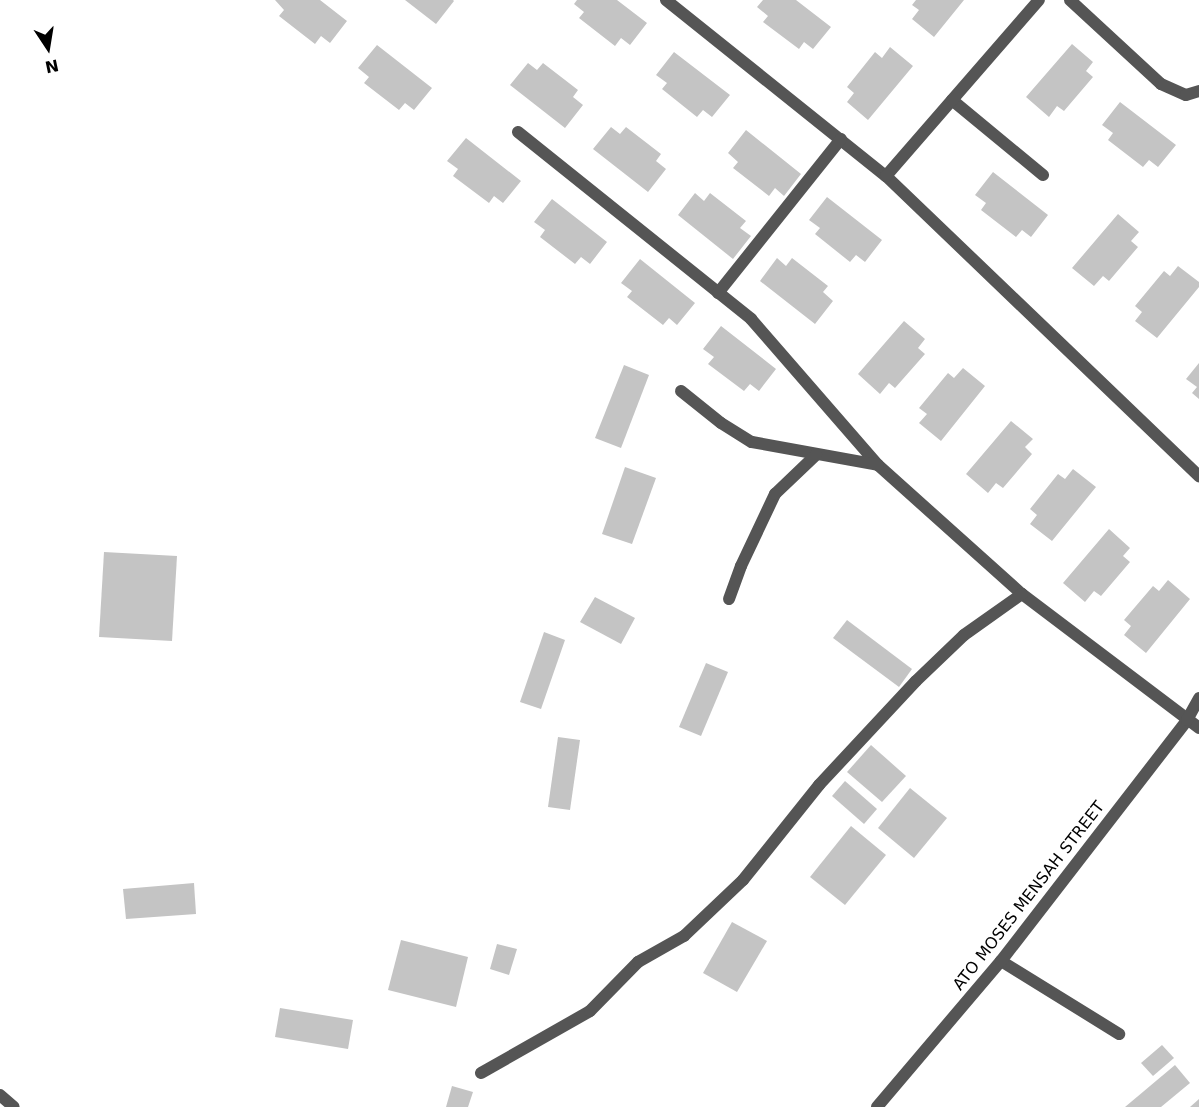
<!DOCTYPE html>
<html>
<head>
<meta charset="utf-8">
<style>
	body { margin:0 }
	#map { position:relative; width:1199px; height:1107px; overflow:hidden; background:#fff; font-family:"DejaVu Sans",sans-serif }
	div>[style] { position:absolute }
	.building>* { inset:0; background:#c4c4c4 }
	.street>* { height:12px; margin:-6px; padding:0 6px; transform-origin:6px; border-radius:6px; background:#555 }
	span { translate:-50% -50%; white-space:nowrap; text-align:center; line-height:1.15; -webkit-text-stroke:4.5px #fff; paint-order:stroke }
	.street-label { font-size:16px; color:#000 }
	.north { position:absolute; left:18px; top:18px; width:60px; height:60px; -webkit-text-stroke:4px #fff; paint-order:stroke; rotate:168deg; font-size:16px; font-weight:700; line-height:24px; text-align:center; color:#000 }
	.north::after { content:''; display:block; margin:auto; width:21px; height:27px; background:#000; clip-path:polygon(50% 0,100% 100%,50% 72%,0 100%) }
</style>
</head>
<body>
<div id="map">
	<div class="building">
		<div style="clip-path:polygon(275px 0,320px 0,347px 21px,330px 43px,321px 36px,315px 44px,279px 16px,284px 10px)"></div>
		<div style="clip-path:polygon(405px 0,453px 0,454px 1px,436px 24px)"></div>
		<div style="clip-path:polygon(577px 0,617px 0,647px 23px,630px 45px,621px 38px,615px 46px,579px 18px,584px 12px,574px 4px)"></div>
		<div style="clip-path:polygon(763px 0,796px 0,831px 27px,813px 49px,804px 42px,799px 49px,763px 22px,768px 16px,757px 7px)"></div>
		<div style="clip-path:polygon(916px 0,964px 0,934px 37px,912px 19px,919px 10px,912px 5px)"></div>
		<div style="clip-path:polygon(1072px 44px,1093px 62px,1086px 71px,1093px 77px,1064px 111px,1057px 106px,1049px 117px,1026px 97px)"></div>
		<div style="clip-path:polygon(377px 45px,432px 88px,414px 110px,405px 103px,399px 110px,364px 83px,369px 77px,358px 68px)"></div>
		<div style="clip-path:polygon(890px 47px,913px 66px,868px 120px,847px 102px,854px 93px,847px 87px,875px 52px,882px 58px)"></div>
		<div style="clip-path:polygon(674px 52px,730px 95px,712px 117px,703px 110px,697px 117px,662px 89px,667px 83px,656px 75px)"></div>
		<div style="clip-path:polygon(528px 63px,537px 70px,543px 63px,578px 90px,573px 97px,583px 105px,565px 128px,510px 85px)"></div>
		<div style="clip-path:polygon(1120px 102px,1176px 145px,1158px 167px,1149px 160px,1143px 167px,1108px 140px,1113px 133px,1102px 125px)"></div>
		<div style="clip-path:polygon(611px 127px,620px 134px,626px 127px,661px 154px,656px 161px,666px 169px,648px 192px,593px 149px)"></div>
		<div style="clip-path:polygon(746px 130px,801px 174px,784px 196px,775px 188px,769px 196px,733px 168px,738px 162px,728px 153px)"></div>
		<div style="clip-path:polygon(466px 138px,521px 181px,503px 203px,494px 196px,489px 203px,453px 176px,458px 169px,447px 161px)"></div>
		<div style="clip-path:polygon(993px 172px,1048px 215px,1031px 237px,1022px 230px,1016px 237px,981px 210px,986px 203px,975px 195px)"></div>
		<div style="clip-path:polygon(695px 193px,704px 201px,710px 193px,746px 221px,740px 228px,751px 236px,733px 259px,678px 215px)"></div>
		<div style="clip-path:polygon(827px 197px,882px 240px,865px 262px,856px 255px,850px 262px,815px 234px,820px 228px,809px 220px)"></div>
		<div style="clip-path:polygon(552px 199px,607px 242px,590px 264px,581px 257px,575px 264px,540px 237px,545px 230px,534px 222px)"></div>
		<div style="clip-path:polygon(1118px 214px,1139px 232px,1131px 241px,1138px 247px,1109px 281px,1103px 276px,1094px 286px,1072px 268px)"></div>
		<div style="clip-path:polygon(777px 258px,786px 266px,792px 258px,828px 286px,823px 292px,833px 301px,815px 324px,760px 281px)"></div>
		<div style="clip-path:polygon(640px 259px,695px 303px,677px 325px,669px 318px,663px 325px,627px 297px,632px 291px,621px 283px)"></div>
		<div style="clip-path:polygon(1178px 266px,1199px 282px,1199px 287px,1157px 338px,1135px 321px,1142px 312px,1135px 306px,1164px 271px,1170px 276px)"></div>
		<div style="clip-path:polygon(904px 321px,925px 339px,918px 348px,925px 354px,895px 388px,889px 383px,880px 394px,858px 374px)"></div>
		<div style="clip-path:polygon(721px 326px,776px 369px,759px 391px,750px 384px,744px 391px,708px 364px,714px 357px,703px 349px)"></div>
		<div style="clip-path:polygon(1199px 363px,1199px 399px,1192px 393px,1197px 387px,1186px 379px)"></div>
		<div style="clip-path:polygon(624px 365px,649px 375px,621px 448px,595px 438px)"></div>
		<div style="clip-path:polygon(963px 368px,985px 386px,941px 441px,919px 423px,927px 414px,919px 408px,948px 373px,954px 378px)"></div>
		<div style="clip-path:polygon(1011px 421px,1033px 439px,1025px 447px,1032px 454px,1003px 488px,996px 483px,988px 493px,966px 474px)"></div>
		<div style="clip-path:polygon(625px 467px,656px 478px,632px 544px,602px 534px)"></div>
		<div style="clip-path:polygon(1073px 469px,1096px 487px,1052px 541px,1030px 524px,1037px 515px,1030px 509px,1058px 474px,1065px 479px)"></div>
		<div style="clip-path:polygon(1109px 529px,1130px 548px,1123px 556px,1130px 562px,1101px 596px,1094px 591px,1085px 602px,1063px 583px)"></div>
		<div style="clip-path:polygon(104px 552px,177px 556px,172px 641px,99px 637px)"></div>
		<div style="clip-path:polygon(1168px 580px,1190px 599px,1146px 653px,1124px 635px,1131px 626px,1124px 620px,1153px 586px,1159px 591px)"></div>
		<div style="clip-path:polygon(595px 597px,635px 618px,621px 644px,580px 622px)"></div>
		<div style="clip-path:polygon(847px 620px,912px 669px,899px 687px,833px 638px)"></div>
		<div style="clip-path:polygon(544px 632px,565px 640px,541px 709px,520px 702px)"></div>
		<div style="clip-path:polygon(706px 663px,728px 672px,701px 736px,679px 727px)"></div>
		<div style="clip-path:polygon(558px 737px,580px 740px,570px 810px,548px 807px)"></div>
		<div style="clip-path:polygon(871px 745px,906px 776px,882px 802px,847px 772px)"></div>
		<div style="clip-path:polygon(845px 781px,877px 809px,864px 824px,832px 796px)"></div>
		<div style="clip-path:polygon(910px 788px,947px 818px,914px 858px,878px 828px)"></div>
		<div style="clip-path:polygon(851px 826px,886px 855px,845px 905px,810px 877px)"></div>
		<div style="clip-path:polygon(194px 883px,196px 914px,126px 919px,123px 889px)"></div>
		<div style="clip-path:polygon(732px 922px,767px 941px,737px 992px,703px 973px)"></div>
		<div style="clip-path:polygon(401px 940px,468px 957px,456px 1007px,388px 990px)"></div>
		<div style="clip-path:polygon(497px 944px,517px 949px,509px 975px,490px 969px)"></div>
		<div style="clip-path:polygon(280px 1008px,353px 1020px,348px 1049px,275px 1037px)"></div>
		<div style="clip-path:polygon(1162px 1045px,1174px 1058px,1153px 1076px,1141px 1063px)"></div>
		<div style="clip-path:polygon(1175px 1065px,1190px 1083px,1161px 1107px,1125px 1107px)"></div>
		<div style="clip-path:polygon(452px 1086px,473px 1092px,468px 1107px,446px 1107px)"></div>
		<div style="clip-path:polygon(1199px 1099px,1199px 1107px,1190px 1107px)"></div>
	</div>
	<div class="street">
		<div style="left:666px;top:0;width:282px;rotate:38.7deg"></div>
		<div style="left:886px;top:176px;width:434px;rotate:43.8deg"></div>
		<div style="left:1070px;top:0;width:124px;rotate:42.7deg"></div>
		<div style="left:1161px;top:84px;width:27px;rotate:24deg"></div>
		<div style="left:1186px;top:95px;width:14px;rotate:-17deg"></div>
		<div style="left:952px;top:100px;width:118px;rotate:39.5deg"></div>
		<div style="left:518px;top:132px;width:299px;rotate:38.7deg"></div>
		<div style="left:751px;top:319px;width:194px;rotate:49deg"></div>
		<div style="left:878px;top:465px;width:193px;rotate:41.9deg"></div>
		<div style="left:1022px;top:594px;width:222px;rotate:37.1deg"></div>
		<div style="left:886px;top:176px;width:233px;rotate:-49deg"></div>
		<div style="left:718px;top:293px;width:197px;rotate:-51.4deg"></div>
		<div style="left:681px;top:391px;width:51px;rotate:38.7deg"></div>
		<div style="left:721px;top:423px;width:36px;rotate:32deg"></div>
		<div style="left:752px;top:442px;width:128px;rotate:10.3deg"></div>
		<div style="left:729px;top:599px;width:35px;rotate:-70deg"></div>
		<div style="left:741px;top:566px;width:80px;rotate:-64.7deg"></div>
		<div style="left:775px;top:494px;width:57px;rotate:-43.6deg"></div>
		<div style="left:1001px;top:961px;width:139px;rotate:31.7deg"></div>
		<div style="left:481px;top:1073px;width:125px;rotate:-29.6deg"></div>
		<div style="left:590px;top:1011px;width:69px;rotate:-45.6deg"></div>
		<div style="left:638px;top:962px;width:53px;rotate:-29.5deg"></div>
		<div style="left:684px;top:936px;width:81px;rotate:-43.5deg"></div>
		<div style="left:743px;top:880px;width:122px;rotate:-51.3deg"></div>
		<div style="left:819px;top:785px;width:142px;rotate:-47deg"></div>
		<div style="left:916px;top:681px;width:66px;rotate:-43.8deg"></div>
		<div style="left:964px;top:635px;width:71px;rotate:-35.3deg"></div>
		<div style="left:0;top:1095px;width:18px;rotate:41deg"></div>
		<div style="left:877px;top:1107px;width:192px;rotate:-49.7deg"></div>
		<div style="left:1001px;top:961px;width:304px;rotate:-52.3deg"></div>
		<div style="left:1187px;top:720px;width:25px;rotate:-61deg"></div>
	</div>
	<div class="street-label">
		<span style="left:1029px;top:896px;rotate:-52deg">ATO MOSES MENSAH STREET</span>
	</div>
	<div class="north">N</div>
</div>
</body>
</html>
